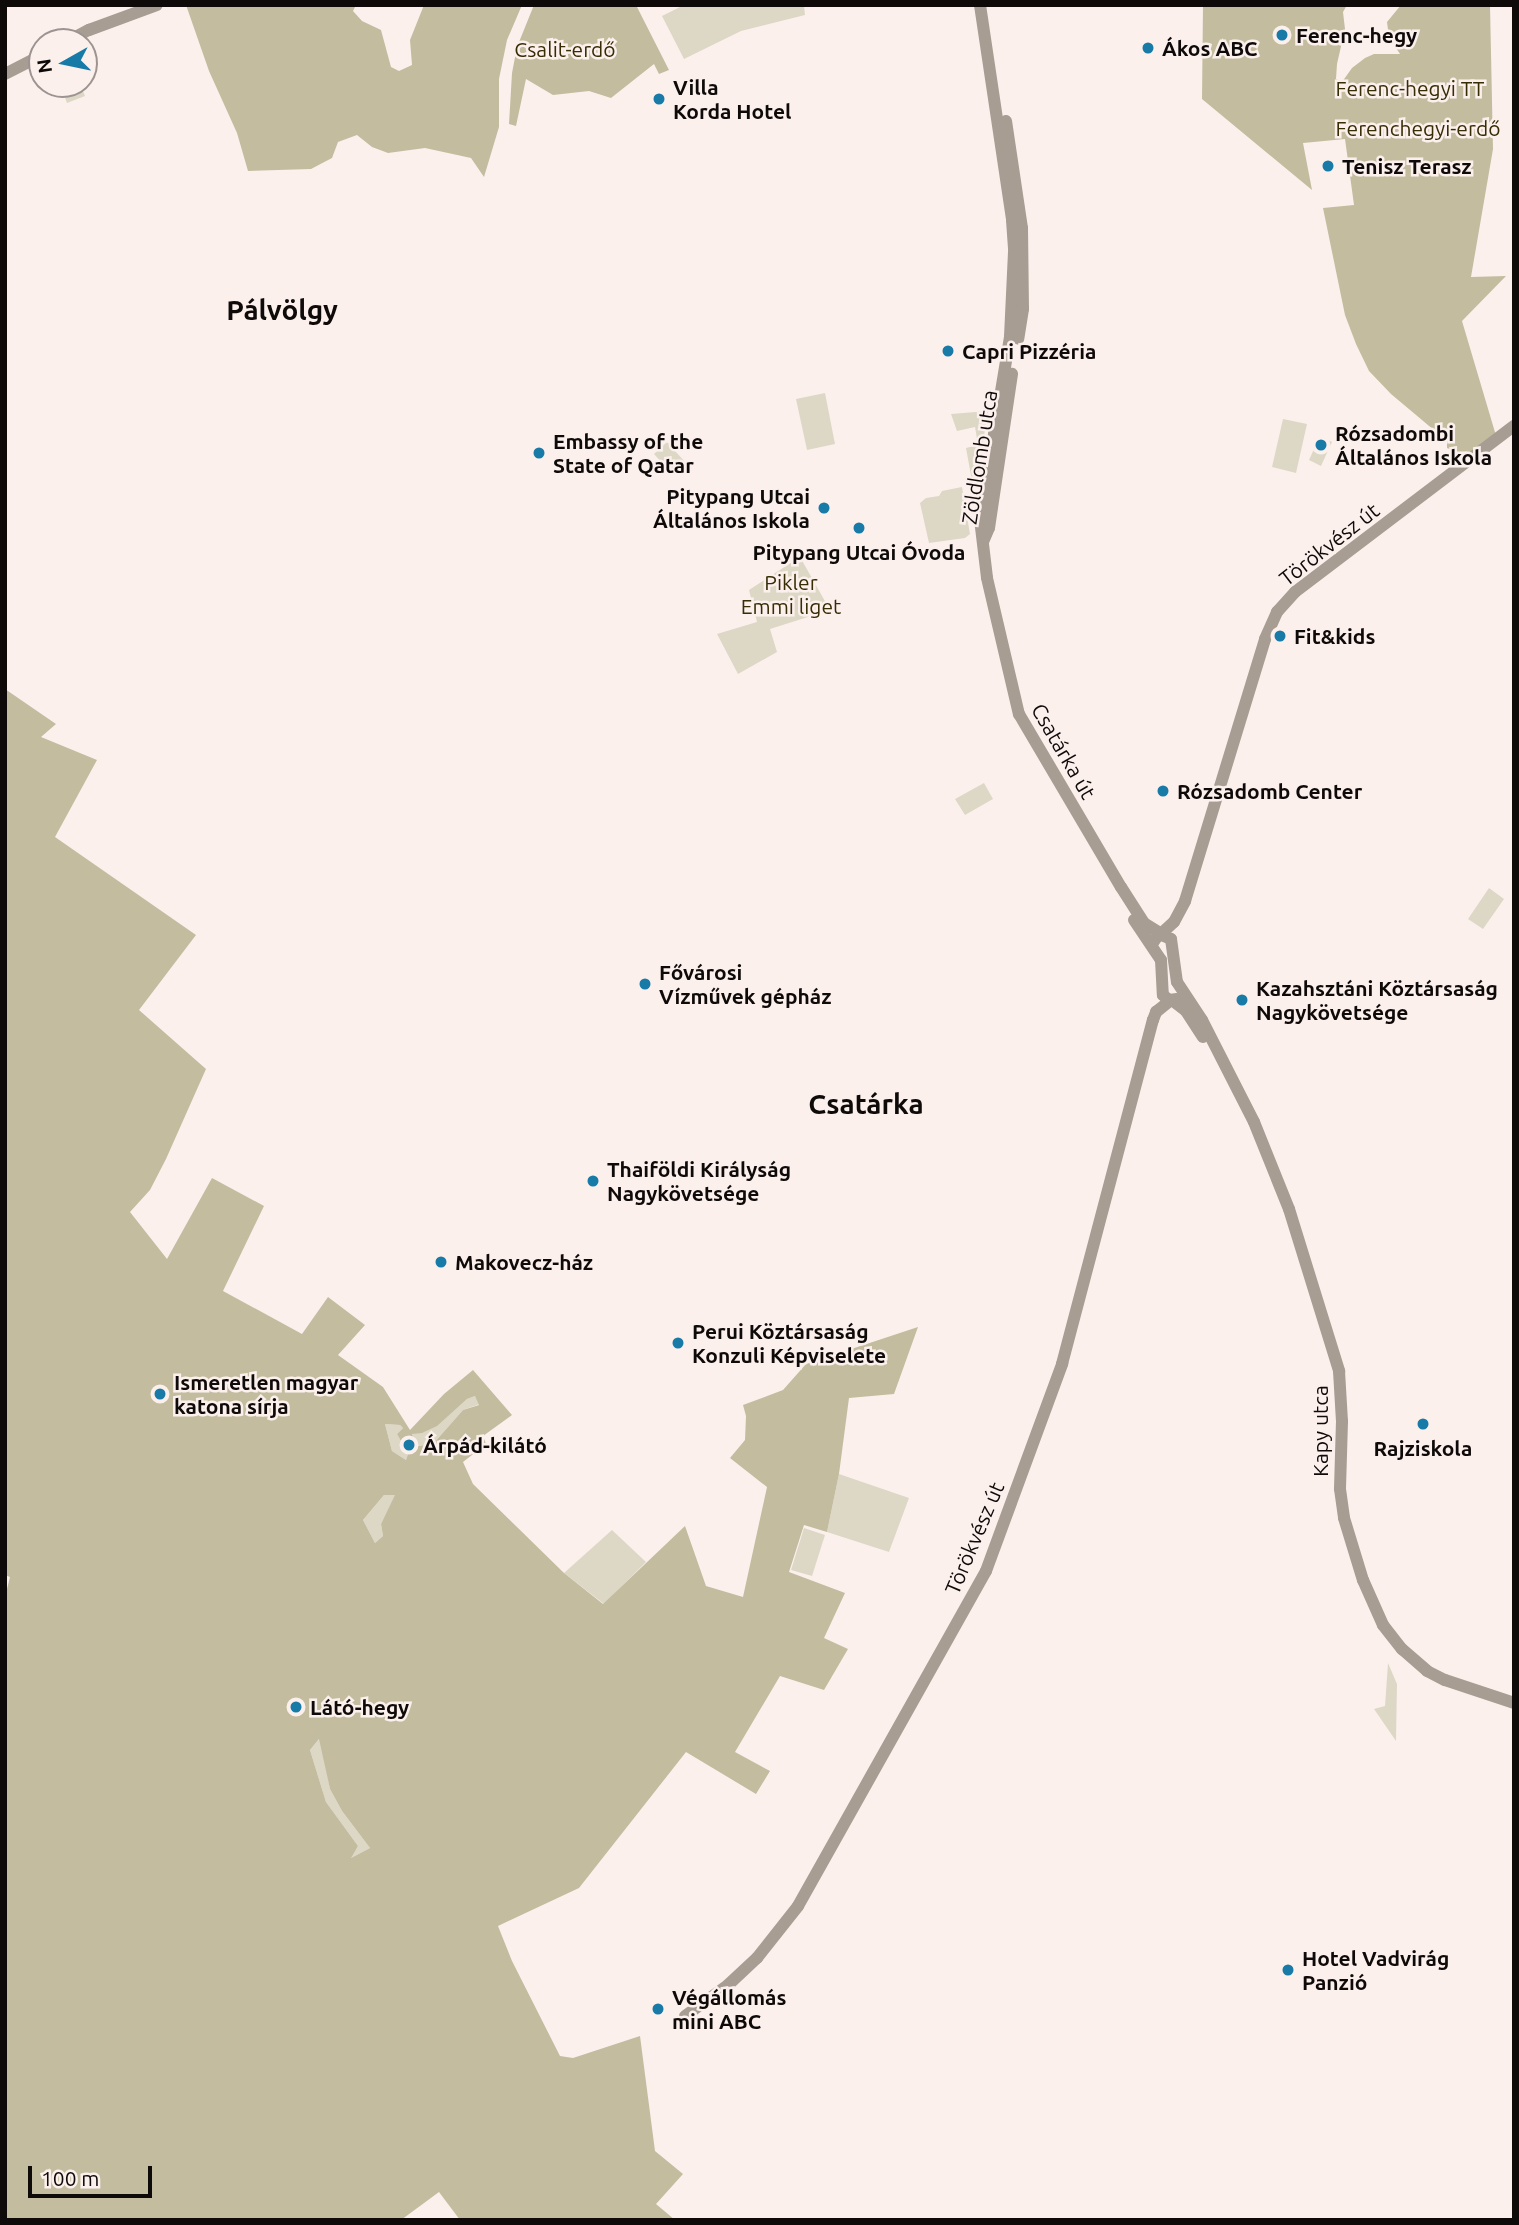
<!DOCTYPE html>
<html>
<head>
<meta charset="utf-8">
<style>
	body { margin:0 }
	#map { position:relative; width:1519px; height:2225px; overflow:hidden; background:#fcf0ed; font-family:Ubuntu,sans-serif }
	div>[style] { position:absolute }
	.green>* { inset:0; background:#dcd8c5 }
	.forest>* { inset:0; background:#c3bc9f }
	.minor>* { height:12px; margin:-6px; padding:0 6px; transform-origin:6px; border-radius:6px; background:#a79d93 }
	.dots>* { width:19px; height:19px; translate:-50% -50%; box-sizing:border-box; border:4px solid #fcf0ed; border-radius:50% }
	span { translate:-50% -50%; white-space:nowrap; text-align:center; line-height:1.15; -webkit-text-stroke:5px #fcf0ed; paint-order:stroke }
	.poi-label { font-size:21px; color:#0e0a09; font-weight:700 }
	.left { translate:0 -50%; text-align:left }
	.right { translate:-100% -50%; text-align:right }
	.park-label { font-size:21px; color:#362d05 }
	.street-label { font-size:21px; color:#0e0a09 }
	.district-label { font-size:28px; color:#0e0a09; font-weight:700 }
	.frame { position:absolute; inset:0; border:7px solid #0e0a09; pointer-events:none }
	.north { position:absolute; left:28px; top:28px; width:70px; height:70px; box-sizing:border-box; background:#fcf0ed; border:2px solid #9d9492; border-radius:50%; rotate:261deg; font-size:19px; font-weight:700; line-height:28px; text-align:center; color:#0e0a09 }
	.north::after { content:''; display:block; margin:auto; width:24px; height:32px; background:#187aa6; clip-path:polygon(50% 0,100% 100%,50% 72%,0 100%) }
	.scale { position:absolute; left:28px; top:2166px; width:124px; height:32px; box-sizing:border-box; border:4px solid #0e0a09; border-top:0; padding-left:9px; font-size:21px; line-height:24px; white-space:nowrap; color:#0e0a09; -webkit-text-stroke:5px #fcf0ed; paint-order:stroke }
</style>
</head>
<body>
<div id="map">
	<div class="green">
		<div style="clip-path:polygon(684px 5px,804px 5px,805px 15px,741px 31px,684px 59px,662px 16px)"></div>
		<div style="clip-path:polygon(60px 84px,80px 84px,85px 96px,67px 103px)"></div>
		<div style="clip-path:polygon(825px 393px,835px 444px,807px 450px,796px 399px)"></div>
		<div style="clip-path:polygon(988px 411px,977px 481px,972px 481px,966px 448px,978px 445px,975px 427px,957px 431px,951px 414px)"></div>
		<div style="clip-path:polygon(1283px 419px,1307px 424px,1296px 473px,1272px 467px)"></div>
		<div style="clip-path:polygon(1320px 436px,1332px 442px,1321px 466px,1309px 460px)"></div>
		<div style="clip-path:polygon(667px 442px,685px 462px,672px 474px,654px 454px)"></div>
		<div style="clip-path:polygon(962px 487px,970px 534px,965px 538px,929px 543px,920px 503px,926px 498px,939px 496px,942px 491px)"></div>
		<div style="clip-path:polygon(800px 557px,830px 610px,770px 629px,777px 652px,738px 674px,717px 634px,757px 622px,749px 590px)"></div>
		<div style="clip-path:polygon(984px 783px,993px 799px,965px 815px,955px 799px)"></div>
		<div style="clip-path:polygon(1489px 888px,1504px 899px,1483px 929px,1468px 919px)"></div>
		<div style="clip-path:polygon(475px 1396px,480px 1404px,463px 1410px,433px 1444px,417px 1446px,412px 1433px,436px 1426px,467px 1399px)"></div>
		<div style="clip-path:polygon(385px 1424px,400px 1425px,403px 1428px,397px 1434px,408px 1454px,406px 1460px,392px 1451px)"></div>
		<div style="clip-path:polygon(839px 1474px,909px 1498px,889px 1552px,827px 1532px)"></div>
		<div style="clip-path:polygon(384px 1495px,396px 1495px,381px 1524px,383px 1536px,375px 1543px,363px 1520px)"></div>
		<div style="clip-path:polygon(804px 1528px,825px 1535px,812px 1576px,791px 1570px)"></div>
		<div style="clip-path:polygon(612px 1530px,646px 1562px,604px 1604px,564px 1573px)"></div>
		<div style="clip-path:polygon(1388px 1663px,1397px 1684px,1396px 1741px,1374px 1709px,1385px 1706px)"></div>
		<div style="clip-path:polygon(320px 1738px,330px 1789px,342px 1811px,370px 1848px,349px 1859px,358px 1846px,326px 1802px,310px 1750px)"></div>
	</div>
	<div class="forest">
		<div style="clip-path:polygon(186px 5px,356px 5px,353px 11px,362px 21px,381px 30px,391px 67px,399px 71px,412px 65px,410px 40px,424px 5px,522px 5px,507px 40px,499px 79px,499px 127px,484px 177px,471px 158px,425px 148px,388px 153px,372px 147px,357px 135px,338px 142px,332px 158px,311px 169px,248px 171px,237px 133px,209px 71px)"></div>
		<div style="clip-path:polygon(534px 5px,636px 5px,669px 70px,659px 74px,654px 64px,611px 98px,589px 91px,553px 95px,526px 79px,516px 126px,509px 124px,512px 73px,517px 47px)"></div>
		<div style="clip-path:polygon(1203px 5px,1347px 5px,1343px 12px,1345px 29px,1337px 64px,1336px 79px,1342px 82px,1352px 68px,1365px 58px,1374px 54px,1400px 54px,1389px 37px,1387px 22px,1401px 5px,1490px 5px,1493px 149px,1471px 277px,1506px 276px,1462px 321px,1497px 439px,1473px 458px,1447px 448px,1447px 441px,1391px 394px,1369px 371px,1356px 344px,1345px 315px,1323px 208px,1354px 205px,1345px 139px,1303px 143px,1312px 190px,1202px 99px)"></div>
		<div style="clip-path:polygon(evenodd,5px 689px,56px 724px,41px 737px,97px 760px,55px 837px,196px 935px,139px 1010px,206px 1069px,166px 1159px,150px 1190px,130px 1212px,167px 1259px,212px 1178px,264px 1206px,223px 1291px,302px 1334px,328px 1297px,365px 1325px,338px 1355px,383px 1387px,410px 1430px,444px 1394px,473px 1370px,512px 1415px,483px 1436px,486px 1444px,463px 1462px,473px 1484px,564px 1573px,603px 1604px,685px 1526px,706px 1586px,743px 1597px,767px 1487px,730px 1458px,745px 1440px,746px 1416px,743px 1405px,783px 1390px,806px 1364px,918px 1327px,894px 1394px,849px 1398px,839px 1474px,827px 1532px,804px 1525px,789px 1572px,845px 1593px,824px 1638px,848px 1649px,824px 1690px,780px 1676px,735px 1752px,770px 1771px,756px 1794px,686px 1752px,579px 1888px,498px 1926px,512px 1961px,560px 2056px,573px 2058px,640px 2036px,655px 2151px,683px 2174px,656px 2204px,675px 2220px,460px 2220px,439px 2192px,401px 2220px,5px 2220px,5px 1597px,10px 1577px,5px 1575px,5px 689px,475px 1396px,479px 1405px,463px 1410px,433px 1444px,418px 1446px,412px 1434px,422px 1433px,437px 1426px,467px 1399px,475px 1396px,5px 689px,385px 1424px,400px 1425px,403px 1428px,397px 1434px,408px 1454px,406px 1460px,392px 1451px,385px 1424px,5px 689px,384px 1495px,395px 1495px,381px 1524px,383px 1536px,375px 1543px,363px 1520px,384px 1495px,5px 689px,319px 1739px,330px 1789px,342px 1811px,370px 1848px,351px 1858px,358px 1846px,326px 1802px,310px 1750px,319px 1739px)"></div>
	</div>
	<div class="minor">
		<div style="left:980px;top:5px;width:217px;rotate:81.5deg"></div>
		<div style="left:1012px;top:220px;width:32px;rotate:86deg"></div>
		<div style="left:1014px;top:252px;width:85px;rotate:92.7deg"></div>
		<div style="left:1010px;top:337px;width:184px;rotate:99.4deg"></div>
		<div style="left:980px;top:519px;width:59px;rotate:83.2deg"></div>
		<div style="left:987px;top:578px;width:140px;rotate:76.8deg"></div>
		<div style="left:1019px;top:714px;width:201px;rotate:59.5deg"></div>
		<div style="left:1121px;top:887px;width:43px;rotate:57.4deg"></div>
		<div style="left:1144px;top:923px;width:19px;rotate:32deg"></div>
		<div style="left:66px;top:42px;width:26px;rotate:-28deg"></div>
		<div style="left:89px;top:30px;width:72px;rotate:-20.2deg"></div>
		<div style="left:5px;top:74px;width:42px;rotate:-27.2deg"></div>
		<div style="left:1006px;top:121px;width:108px;rotate:81.5deg"></div>
		<div style="left:1022px;top:228px;width:81px;rotate:89.3deg"></div>
		<div style="left:1023px;top:309px;width:30px;rotate:99deg"></div>
		<div style="left:983px;top:542px;width:15px;rotate:-67deg"></div>
		<div style="left:989px;top:528px;width:156px;rotate:-81.5deg"></div>
		<div style="left:1134px;top:920px;width:48px;rotate:56deg"></div>
		<div style="left:1161px;top:960px;width:35px;rotate:87deg"></div>
		<div style="left:1163px;top:995px;width:8px;rotate:40deg"></div>
		<div style="left:1169px;top:1000px;width:8px;rotate:-7deg"></div>
		<div style="left:1162px;top:933px;width:16px;rotate:-43deg"></div>
		<div style="left:1174px;top:922px;width:24px;rotate:-62deg"></div>
		<div style="left:1185px;top:901px;width:274px;rotate:-73deg"></div>
		<div style="left:1265px;top:639px;width:30px;rotate:-66deg"></div>
		<div style="left:1277px;top:612px;width:27px;rotate:-48deg"></div>
		<div style="left:1295px;top:592px;width:275px;rotate:-37.2deg"></div>
		<div style="left:1152px;top:944px;width:12px;rotate:-55deg"></div>
		<div style="left:1159px;top:934px;width:13px;rotate:23deg"></div>
		<div style="left:1171px;top:939px;width:43px;rotate:82.1deg"></div>
		<div style="left:1177px;top:982px;width:45px;rotate:56.7deg"></div>
		<div style="left:1202px;top:1020px;width:114px;rotate:63deg"></div>
		<div style="left:1254px;top:1122px;width:94px;rotate:68.1deg"></div>
		<div style="left:1289px;top:1209px;width:170px;rotate:72.8deg"></div>
		<div style="left:1339px;top:1371px;width:50px;rotate:86.6deg"></div>
		<div style="left:1342px;top:1421px;width:68px;rotate:91.7deg"></div>
		<div style="left:1340px;top:1489px;width:29px;rotate:82deg"></div>
		<div style="left:1344px;top:1518px;width:65px;rotate:73deg"></div>
		<div style="left:1363px;top:1580px;width:49px;rotate:66deg"></div>
		<div style="left:1383px;top:1625px;width:31px;rotate:52deg"></div>
		<div style="left:1402px;top:1649px;width:33px;rotate:41deg"></div>
		<div style="left:1427px;top:1671px;width:20px;rotate:27deg"></div>
		<div style="left:1445px;top:1680px;width:73px;rotate:18.4deg"></div>
		<div style="left:1172px;top:1000px;width:18px;rotate:38deg"></div>
		<div style="left:1186px;top:1011px;width:31px;rotate:57deg"></div>
		<div style="left:685px;top:2016px;width:53px;rotate:-35.8deg"></div>
		<div style="left:728px;top:1985px;width:40px;rotate:-43deg"></div>
		<div style="left:757px;top:1958px;width:66px;rotate:-51.7deg"></div>
		<div style="left:798px;top:1906px;width:384px;rotate:-60.7deg"></div>
		<div style="left:986px;top:1571px;width:221px;rotate:-69.8deg"></div>
		<div style="left:1062px;top:1364px;width:356px;rotate:-75.2deg"></div>
		<div style="left:1153px;top:1020px;width:9px;rotate:-69deg"></div>
		<div style="left:1156px;top:1012px;width:19px;rotate:-39deg"></div>
	</div>
	<div class="dots">
		<div style="left:1282px;top:35px;background:#187aa6"></div>
		<div style="left:1148px;top:48px;background:#187aa6"></div>
		<div style="left:659px;top:99px;background:#187aa6"></div>
		<div style="left:1328px;top:166px;background:#187aa6"></div>
		<div style="left:948px;top:351px;background:#187aa6"></div>
		<div style="left:1321px;top:445px;background:#187aa6"></div>
		<div style="left:539px;top:453px;background:#187aa6"></div>
		<div style="left:824px;top:508px;background:#187aa6"></div>
		<div style="left:859px;top:528px;background:#187aa6"></div>
		<div style="left:1280px;top:636px;background:#187aa6"></div>
		<div style="left:1163px;top:791px;background:#187aa6"></div>
		<div style="left:645px;top:984px;background:#187aa6"></div>
		<div style="left:1242px;top:1000px;background:#187aa6"></div>
		<div style="left:593px;top:1181px;background:#187aa6"></div>
		<div style="left:441px;top:1262px;background:#187aa6"></div>
		<div style="left:678px;top:1343px;background:#187aa6"></div>
		<div style="left:160px;top:1394px;background:#187aa6"></div>
		<div style="left:1423px;top:1424px;background:#187aa6"></div>
		<div style="left:409px;top:1445px;background:#187aa6"></div>
		<div style="left:296px;top:1707px;background:#187aa6"></div>
		<div style="left:1288px;top:1970px;background:#187aa6"></div>
		<div style="left:658px;top:2009px;background:#187aa6"></div>
	</div>
	<div class="poi-label">
		<span class="left" style="left:1296px;top:35px">Ferenc-hegy</span>
		<span class="left" style="left:1162px;top:48px">Ákos ABC</span>
		<span class="left" style="left:673px;top:99px">Villa<br>Korda Hotel</span>
		<span class="left" style="left:1342px;top:166px">Tenisz Terasz</span>
		<span class="left" style="left:962px;top:351px">Capri Pizzéria</span>
		<span class="left" style="left:1335px;top:445px">Rózsadombi<br>Általános Iskola</span>
		<span class="left" style="left:553px;top:453px">Embassy of the<br>State of Qatar</span>
		<span class="right" style="left:810px;top:508px">Pitypang Utcai<br>Általános Iskola</span>
		<span style="left:859px;top:552px">Pitypang Utcai Óvoda</span>
		<span class="left" style="left:1294px;top:636px">Fit&amp;kids</span>
		<span class="left" style="left:1177px;top:791px">Rózsadomb Center</span>
		<span class="left" style="left:659px;top:984px">Fővárosi<br>Vízművek gépház</span>
		<span class="left" style="left:1256px;top:1000px">Kazahsztáni Köztársaság<br>Nagykövetsége</span>
		<span class="left" style="left:607px;top:1181px">Thaiföldi Királyság<br>Nagykövetsége</span>
		<span class="left" style="left:455px;top:1262px">Makovecz-ház</span>
		<span class="left" style="left:692px;top:1343px">Perui Köztársaság<br>Konzuli Képviselete</span>
		<span class="left" style="left:174px;top:1394px">Ismeretlen magyar<br>katona sírja</span>
		<span class="left" style="left:423px;top:1445px">Árpád-kilátó</span>
		<span style="left:1423px;top:1448px">Rajziskola</span>
		<span class="left" style="left:310px;top:1707px">Látó-hegy</span>
		<span class="left" style="left:1302px;top:1970px">Hotel Vadvirág<br>Panzió</span>
		<span class="left" style="left:672px;top:2009px">Végállomás<br>mini ABC</span>
	</div>
	<div class="park-label">
		<span style="left:565px;top:49px">Csalit-erdő</span>
		<span style="left:1410px;top:88px">Ferenc-hegyi TT</span>
		<span style="left:1418px;top:128px">Ferenchegyi-erdő</span>
		<span style="left:791px;top:594px">Pikler<br>Emmi liget</span>
	</div>
	<div class="street-label">
		<span style="left:979px;top:457px;rotate:-81deg">Zöldlomb utca</span>
		<span style="left:1329px;top:544px;rotate:-38deg">Törökvész út</span>
		<span style="left:1064px;top:751px;rotate:60deg">Csatárka út</span>
		<span style="left:1320px;top:1431px;rotate:-90deg">Kapy utca</span>
		<span style="left:974px;top:1538px;rotate:-67deg">Törökvész út</span>
	</div>
	<div class="district-label">
		<span style="left:282px;top:310px">Pálvölgy</span>
		<span style="left:866px;top:1104px">Csatárka</span>
	</div>
	<div class="frame"></div>
	<div class="north">N</div>
	<div class="scale">100 m</div>
</div>
</body>
</html>
